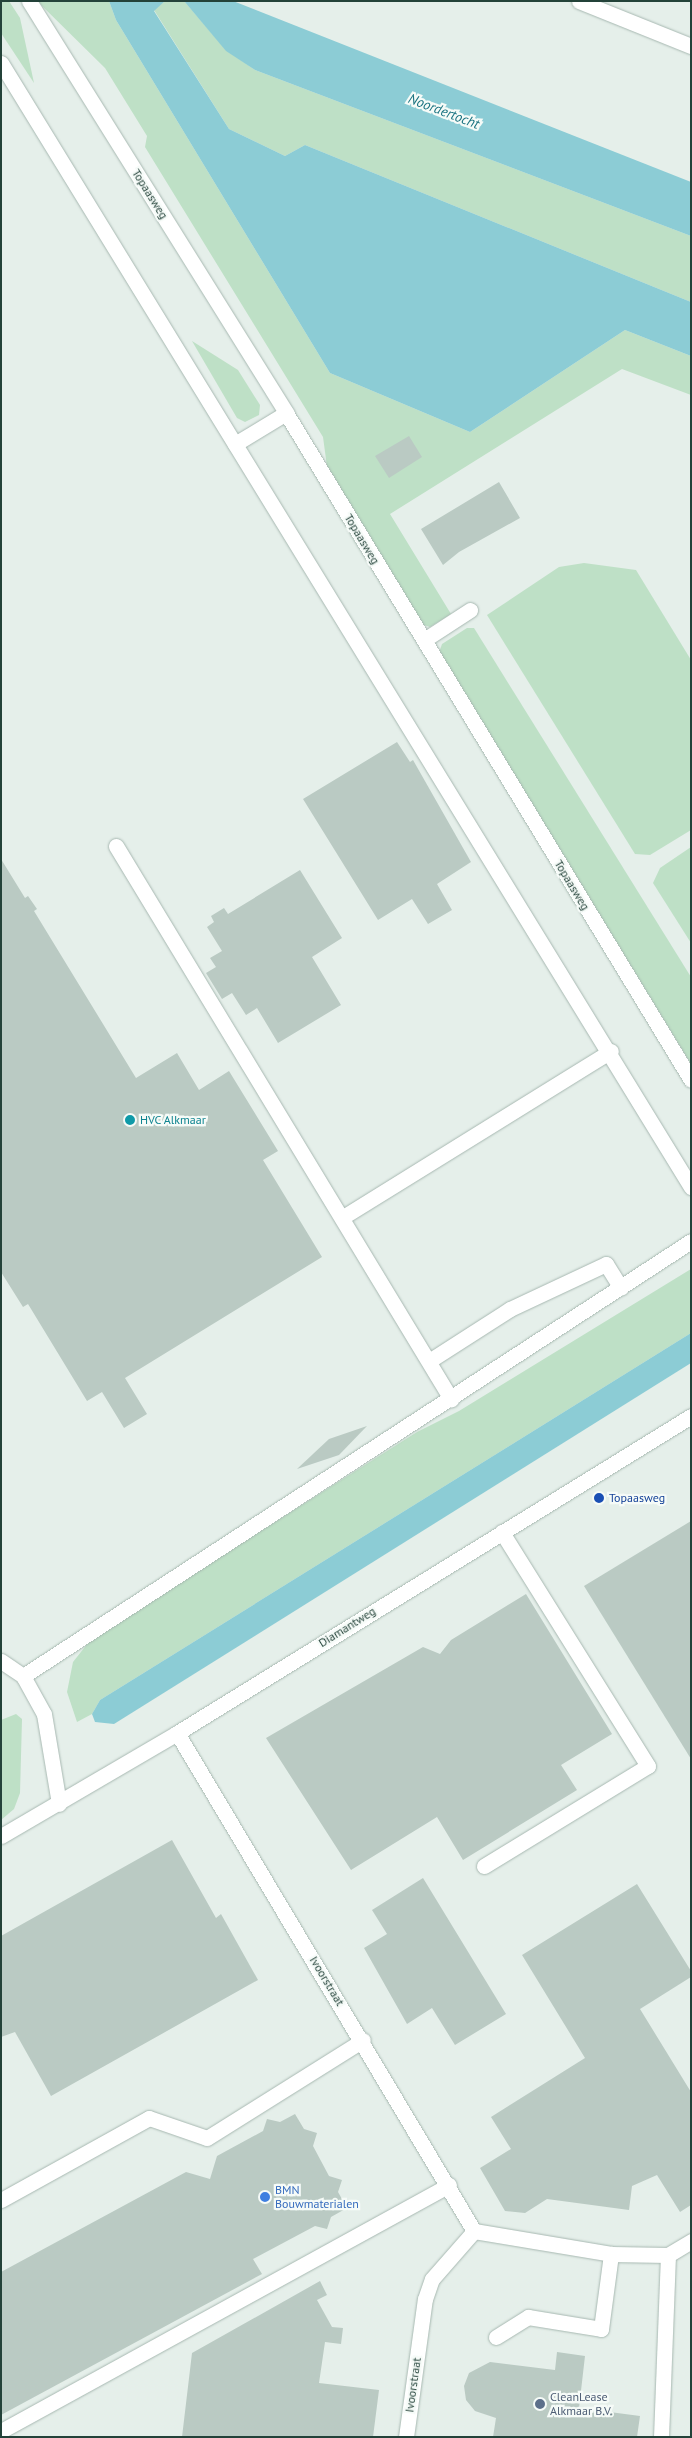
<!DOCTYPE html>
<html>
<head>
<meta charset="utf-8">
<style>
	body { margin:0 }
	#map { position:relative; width:692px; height:2438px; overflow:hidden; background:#e5efea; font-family:"PT Sans",sans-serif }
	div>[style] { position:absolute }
	.green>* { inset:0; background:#bee0c6 }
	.water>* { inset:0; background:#8cccd5 }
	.building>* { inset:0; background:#bacac3 }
	.roads { filter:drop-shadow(0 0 1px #a7b8b1) drop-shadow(0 0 1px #a7b8b1) }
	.minor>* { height:15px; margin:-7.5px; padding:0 7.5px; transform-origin:7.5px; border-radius:7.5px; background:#fff }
	.dots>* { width:14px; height:14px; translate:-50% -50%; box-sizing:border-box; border:2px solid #f6fbf8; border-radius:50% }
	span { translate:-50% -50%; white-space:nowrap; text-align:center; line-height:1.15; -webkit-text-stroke:4.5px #f6fbf8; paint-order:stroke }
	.street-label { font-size:12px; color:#234239 }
	.culture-label { font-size:12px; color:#0d838f }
	.left { translate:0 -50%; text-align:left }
	.transit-label { font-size:12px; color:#164399 }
	.shop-label { font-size:12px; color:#366cbe }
	.service-label { font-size:12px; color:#4e5e75 }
	.water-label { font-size:14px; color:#1a7381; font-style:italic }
	.frame { position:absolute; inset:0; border:2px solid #234239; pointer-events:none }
</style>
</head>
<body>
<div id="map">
	<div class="green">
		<div style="clip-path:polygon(1px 1px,9px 1px,20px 18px,34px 83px,1px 33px)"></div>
		<div style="clip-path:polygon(37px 1px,109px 1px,116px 20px,330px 373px,470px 432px,625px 330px,691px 356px,691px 395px,622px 369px,390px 514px,451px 614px,430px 627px,421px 624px,328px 474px,323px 437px,145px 147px,147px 136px,105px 68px)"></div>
		<div style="clip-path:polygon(165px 1px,184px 1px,226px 50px,255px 70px,691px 236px,691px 302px,305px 145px,285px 156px,229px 129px,154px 10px)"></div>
		<div style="clip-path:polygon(192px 341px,238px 370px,260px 405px,259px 415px,245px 422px,237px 418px)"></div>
		<div style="clip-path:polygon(584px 563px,636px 570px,691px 660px,691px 830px,650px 855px,635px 854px,487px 615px,559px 567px)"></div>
		<div style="clip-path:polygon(467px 628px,474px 628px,691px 977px,691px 1064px,439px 653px,442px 644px)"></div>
		<div style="clip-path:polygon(691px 847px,691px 943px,653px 883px,660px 868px)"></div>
		<div style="clip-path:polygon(691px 1269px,691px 1333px,100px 1700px,92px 1714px,77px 1722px,67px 1692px,73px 1662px,92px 1638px,417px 1432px,459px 1411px)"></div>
		<div style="clip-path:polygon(16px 1714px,22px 1719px,20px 1793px,14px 1809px,1px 1820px,1px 1720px)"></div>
	</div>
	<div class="water">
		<div style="clip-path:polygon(109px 1px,165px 1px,154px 11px,229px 129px,285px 156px,305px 145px,691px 302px,691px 356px,625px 330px,470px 432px,330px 373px,116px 20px)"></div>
		<div style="clip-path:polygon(184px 1px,233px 1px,691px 182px,691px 236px,255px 70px,226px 51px)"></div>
		<div style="clip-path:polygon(691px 1333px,691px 1363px,114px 1724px,95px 1722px,92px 1714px,100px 1700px)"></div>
	</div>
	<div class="building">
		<div style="clip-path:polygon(409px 436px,422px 457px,389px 478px,375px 456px)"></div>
		<div style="clip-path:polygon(499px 482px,520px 518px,459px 552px,443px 565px,421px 529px)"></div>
		<div style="clip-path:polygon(397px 742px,410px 762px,413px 760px,471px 862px,437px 884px,452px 910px,428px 924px,412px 899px,378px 920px,303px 799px)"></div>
		<div style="clip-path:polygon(1px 859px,25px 898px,28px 896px,37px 909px,34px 911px,136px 1078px,177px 1053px,199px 1090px,229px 1071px,278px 1151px,263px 1160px,322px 1257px,125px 1378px,147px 1414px,124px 1428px,102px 1392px,87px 1401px,28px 1304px,23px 1307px,1px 1272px)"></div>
		<div style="clip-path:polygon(300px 870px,342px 938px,312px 957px,341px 1005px,278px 1043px,257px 1008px,246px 1015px,232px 993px,222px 999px,206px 973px,216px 967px,210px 958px,222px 951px,207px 927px,214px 922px,211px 916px,224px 908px,228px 914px)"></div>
		<div style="clip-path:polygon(367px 1426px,339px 1455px,297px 1469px,329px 1439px)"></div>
		<div style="clip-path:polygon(691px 1521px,691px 1759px,584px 1586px)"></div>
		<div style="clip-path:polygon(526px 1594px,612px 1734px,561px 1765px,577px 1790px,463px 1860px,437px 1817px,351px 1870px,266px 1738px,423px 1647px,440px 1654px,451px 1640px)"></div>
		<div style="clip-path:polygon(172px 1840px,216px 1918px,221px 1914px,258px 1980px,51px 2096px,15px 2032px,1px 2037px,1px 1936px)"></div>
		<div style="clip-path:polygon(423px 1878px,506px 2014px,455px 2045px,432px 2008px,407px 2024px,364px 1948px,387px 1934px,372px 1910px)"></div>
		<div style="clip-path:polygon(637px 1884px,691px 1971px,691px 1977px,640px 2009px,691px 2092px,691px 2205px,680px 2212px,657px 2175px,632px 2186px,629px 2210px,547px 2199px,525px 2213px,505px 2211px,480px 2168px,511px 2149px,491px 2117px,585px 2058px,522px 1955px)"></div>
		<div style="clip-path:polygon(295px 2114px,304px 2129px,317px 2133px,313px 2146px,329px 2176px,342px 2180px,338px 2192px,347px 2208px,331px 2217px,327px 2229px,315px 2226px,253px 2259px,262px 2274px,1px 2415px,1px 2272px,186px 2172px,210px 2179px,217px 2156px,263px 2131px,267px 2119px,280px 2122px)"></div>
		<div style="clip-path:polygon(320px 2281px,327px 2295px,317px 2300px,332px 2327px,343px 2328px,341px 2344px,325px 2342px,319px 2383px,379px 2390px,373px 2437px,182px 2437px,192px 2353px)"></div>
		<div style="clip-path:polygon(557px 2352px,585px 2356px,579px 2408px,640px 2416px,637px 2437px,493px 2437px,496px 2418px,475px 2411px,466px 2400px,464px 2386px,469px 2373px,490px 2362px,555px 2370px)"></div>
	</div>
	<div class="roads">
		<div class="minor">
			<div style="left:29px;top:1px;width:486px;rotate:58deg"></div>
			<div style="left:286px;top:413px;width:780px;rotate:58.73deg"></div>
			<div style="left:579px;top:1px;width:121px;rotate:21.9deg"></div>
			<div style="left:1px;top:63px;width:1319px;rotate:58.46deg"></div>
			<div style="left:235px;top:444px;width:60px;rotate:-31.3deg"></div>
			<div style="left:424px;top:640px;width:55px;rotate:-33.1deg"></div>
			<div style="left:116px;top:846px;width:647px;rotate:58.79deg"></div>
			<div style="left:343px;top:1217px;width:315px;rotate:-31.8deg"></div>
			<div style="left:429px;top:1361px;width:96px;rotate:-32.7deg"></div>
			<div style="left:510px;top:1309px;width:106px;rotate:-25.1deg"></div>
			<div style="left:606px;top:1264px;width:28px;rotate:58deg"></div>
			<div style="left:1px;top:1661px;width:27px;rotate:34deg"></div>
			<div style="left:23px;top:1676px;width:43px;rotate:61.1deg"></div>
			<div style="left:44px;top:1714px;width:91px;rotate:80.5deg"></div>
			<div style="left:23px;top:1676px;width:797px;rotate:-33.07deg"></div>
			<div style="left:177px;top:1733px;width:580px;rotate:59.19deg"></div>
			<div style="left:1px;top:1836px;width:204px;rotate:-30.3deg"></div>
			<div style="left:177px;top:1733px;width:604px;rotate:-31.66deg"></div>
			<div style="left:484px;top:1866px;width:192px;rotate:-31.4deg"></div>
			<div style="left:648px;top:1766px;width:276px;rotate:-122deg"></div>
			<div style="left:1px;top:2200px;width:169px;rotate:-29deg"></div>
			<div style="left:149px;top:2118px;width:61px;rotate:19deg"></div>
			<div style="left:207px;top:2138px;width:184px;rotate:-32.1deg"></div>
			<div style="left:474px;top:2231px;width:139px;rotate:9.5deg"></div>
			<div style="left:611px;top:2254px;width:57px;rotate:1deg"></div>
			<div style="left:668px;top:2255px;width:27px;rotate:-31deg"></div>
			<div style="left:496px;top:2337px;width:38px;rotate:-32deg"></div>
			<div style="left:528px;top:2317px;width:74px;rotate:9.3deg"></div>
			<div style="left:601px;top:2329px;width:76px;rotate:-82.4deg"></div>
			<div style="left:1px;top:2431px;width:511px;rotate:-28.77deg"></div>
			<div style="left:406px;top:2437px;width:139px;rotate:-82.2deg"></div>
			<div style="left:425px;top:2299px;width:21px;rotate:-71deg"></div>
			<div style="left:432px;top:2279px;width:64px;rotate:-48.8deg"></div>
			<div style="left:661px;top:2437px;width:182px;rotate:-87.8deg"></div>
		</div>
	</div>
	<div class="dots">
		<div style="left:130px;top:1120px;background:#0f9aa8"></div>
		<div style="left:599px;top:1498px;background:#1a4fb4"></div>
		<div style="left:265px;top:2197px;background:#3f7fe0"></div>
		<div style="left:540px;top:2404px;background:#5c6f8a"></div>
	</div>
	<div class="street-label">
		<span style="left:150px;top:194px;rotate:58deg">Topaasweg</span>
		<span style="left:362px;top:539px;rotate:59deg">Topaasweg</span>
		<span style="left:572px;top:885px;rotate:59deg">Topaasweg</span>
		<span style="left:347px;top:1627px;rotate:-32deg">Diamantweg</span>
		<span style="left:327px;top:1981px;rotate:59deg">Ivoorstraat</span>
		<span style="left:413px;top:2385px;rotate:-82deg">Ivoorstraat</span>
	</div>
	<div class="culture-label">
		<span class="left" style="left:140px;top:1120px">HVC Alkmaar</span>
	</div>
	<div class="transit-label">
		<span class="left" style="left:609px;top:1498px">Topaasweg</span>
	</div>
	<div class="shop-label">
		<span class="left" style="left:275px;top:2197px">BMN<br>Bouwmaterialen</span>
	</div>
	<div class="service-label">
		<span class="left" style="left:550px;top:2404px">CleanLease<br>Alkmaar B.V.</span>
	</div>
	<div class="water-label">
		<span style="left:444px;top:111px;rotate:21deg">Noordertocht</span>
	</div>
	<div class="frame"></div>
</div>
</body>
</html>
